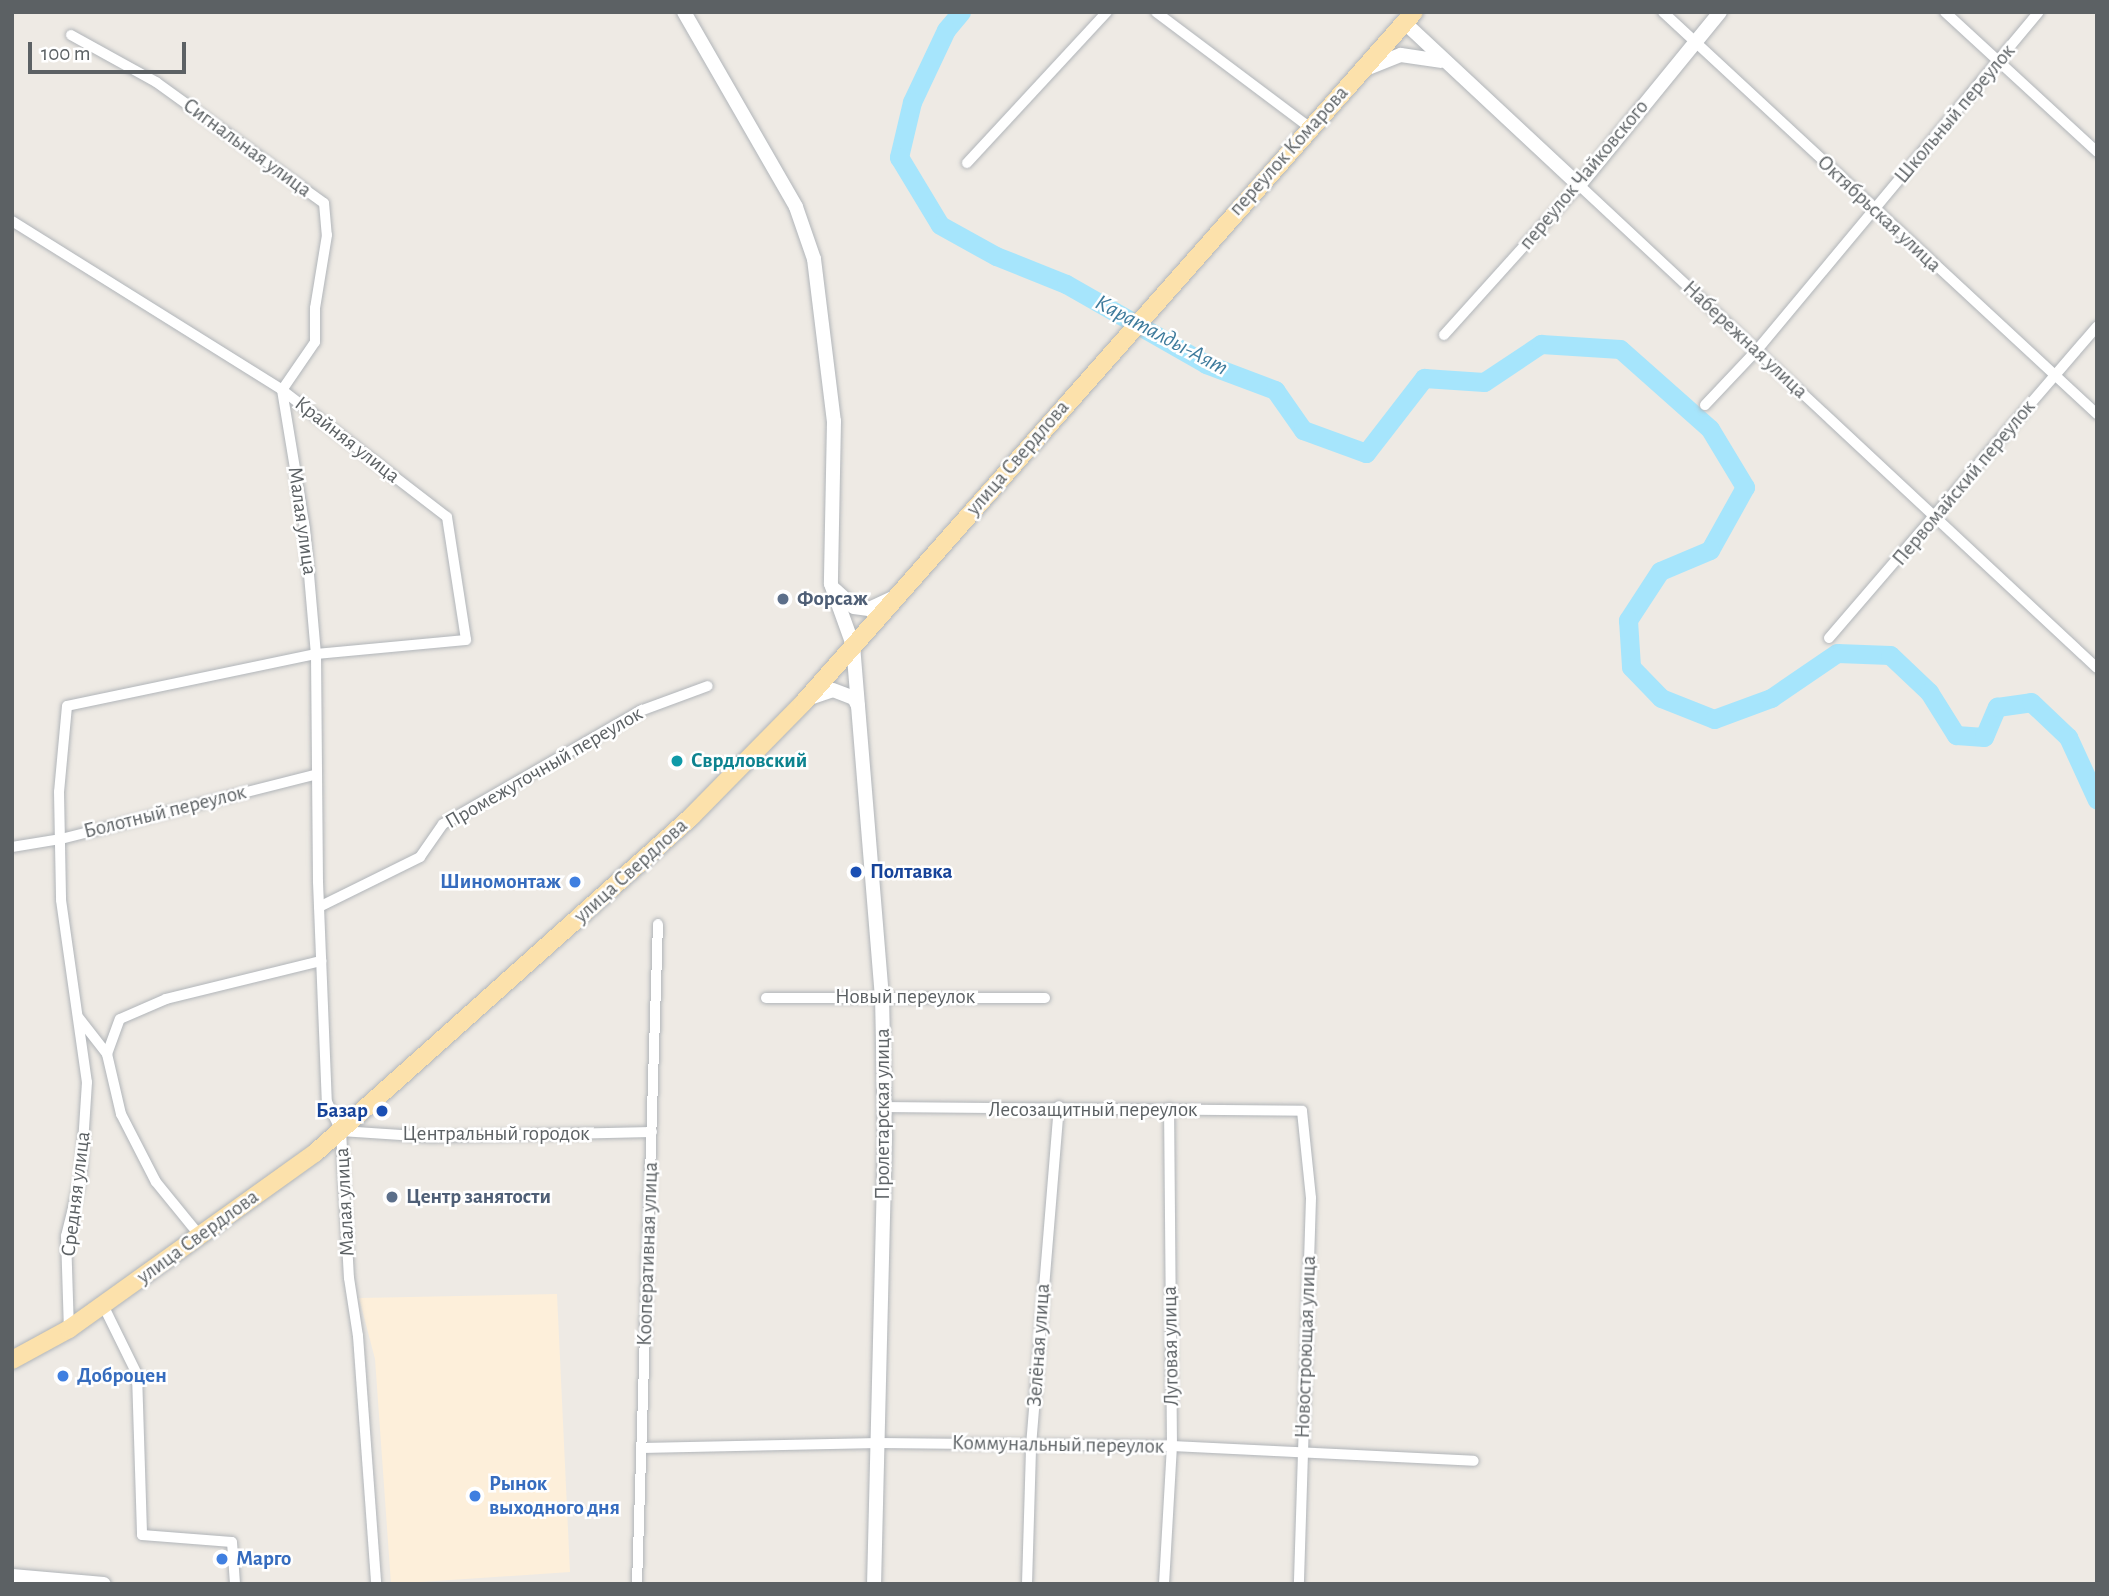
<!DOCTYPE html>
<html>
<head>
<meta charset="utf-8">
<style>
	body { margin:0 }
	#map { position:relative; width:2109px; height:1596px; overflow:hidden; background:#eeeae4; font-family:"Alegreya Sans",sans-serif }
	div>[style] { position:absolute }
	.commercial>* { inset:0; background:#fdefda }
	.river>* { height:19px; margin:-9.5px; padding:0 9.5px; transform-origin:9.5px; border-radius:9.5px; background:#a6e5fc }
	.roads { filter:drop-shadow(0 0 2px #b1b5b9) drop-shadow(0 0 2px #b1b5b9) }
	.minor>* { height:10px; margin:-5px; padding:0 5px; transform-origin:5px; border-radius:5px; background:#fff }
	.tertiary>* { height:14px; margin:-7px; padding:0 7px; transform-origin:7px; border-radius:7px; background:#fff }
	.primary>* { height:18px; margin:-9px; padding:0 9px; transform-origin:9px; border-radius:9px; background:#fce1ab }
	.dots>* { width:19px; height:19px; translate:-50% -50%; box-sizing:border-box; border:4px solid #fff; border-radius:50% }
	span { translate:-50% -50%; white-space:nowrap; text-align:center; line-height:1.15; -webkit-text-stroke:5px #fff; paint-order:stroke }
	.street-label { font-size:21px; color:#5c6164 }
	.service-label { font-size:21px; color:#4e5e75; font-weight:700 }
	.left { translate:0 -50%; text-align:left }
	.culture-label { font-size:21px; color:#0d838f; font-weight:700 }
	.transit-label { font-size:21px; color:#164399; font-weight:700 }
	.right { translate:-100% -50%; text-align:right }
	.shop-label { font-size:21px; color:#366cbe; font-weight:700 }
	.water-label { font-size:23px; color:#3e7b9c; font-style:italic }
	.frame { position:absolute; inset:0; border:14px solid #5c6164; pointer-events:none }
	.scale { position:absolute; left:28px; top:42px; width:158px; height:32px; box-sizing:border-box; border:4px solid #5c6164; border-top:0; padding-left:9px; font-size:21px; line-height:24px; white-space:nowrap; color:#5c6164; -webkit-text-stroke:5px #fff; paint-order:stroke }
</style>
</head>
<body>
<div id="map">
	<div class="commercial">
		<div style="clip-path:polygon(557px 1294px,570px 1572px,391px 1584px,375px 1359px,359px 1298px)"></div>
	</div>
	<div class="river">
		<div style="left:961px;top:12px;width:23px;rotate:130deg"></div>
		<div style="left:946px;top:30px;width:80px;rotate:115.3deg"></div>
		<div style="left:912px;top:102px;width:57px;rotate:103.3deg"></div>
		<div style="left:899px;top:157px;width:79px;rotate:58.9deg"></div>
		<div style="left:940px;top:225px;width:64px;rotate:29deg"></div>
		<div style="left:996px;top:256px;width:75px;rotate:21.8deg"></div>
		<div style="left:1066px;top:284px;width:161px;rotate:29.7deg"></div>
		<div style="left:1206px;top:364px;width:74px;rotate:20.6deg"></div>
		<div style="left:1275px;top:390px;width:49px;rotate:55deg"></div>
		<div style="left:1303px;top:430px;width:67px;rotate:20.1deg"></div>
		<div style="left:1366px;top:453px;width:95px;rotate:-52.3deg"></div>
		<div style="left:1424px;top:378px;width:60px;rotate:3.8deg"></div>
		<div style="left:1484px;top:382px;width:69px;rotate:-33.7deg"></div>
		<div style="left:1541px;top:344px;width:79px;rotate:3.6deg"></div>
		<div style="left:1620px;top:349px;width:120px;rotate:41.6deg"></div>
		<div style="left:1710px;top:429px;width:68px;rotate:58.9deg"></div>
		<div style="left:1745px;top:487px;width:72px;rotate:119.1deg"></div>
		<div style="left:1710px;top:550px;width:54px;rotate:157.2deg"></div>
		<div style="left:1660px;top:571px;width:59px;rotate:123.1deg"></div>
		<div style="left:1628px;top:620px;width:47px;rotate:86.3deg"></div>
		<div style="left:1631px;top:667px;width:43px;rotate:45.9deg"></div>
		<div style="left:1661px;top:698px;width:57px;rotate:21.6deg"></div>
		<div style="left:1714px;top:719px;width:61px;rotate:-20.2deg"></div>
		<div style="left:1771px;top:698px;width:80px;rotate:-34.3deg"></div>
		<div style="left:1837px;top:653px;width:53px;rotate:2.2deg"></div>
		<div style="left:1890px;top:655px;width:54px;rotate:43.5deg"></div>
		<div style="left:1929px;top:692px;width:51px;rotate:57.9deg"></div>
		<div style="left:1956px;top:735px;width:28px;rotate:4deg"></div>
		<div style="left:1984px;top:737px;width:33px;rotate:-67deg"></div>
		<div style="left:1997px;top:707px;width:34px;rotate:-8deg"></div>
		<div style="left:2031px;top:702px;width:51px;rotate:43.4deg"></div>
		<div style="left:2068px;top:737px;width:69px;rotate:65.3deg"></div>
	</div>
	<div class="roads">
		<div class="minor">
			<div style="left:1156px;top:12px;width:191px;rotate:36.9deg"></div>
			<div style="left:1663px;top:12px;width:592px;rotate:42.81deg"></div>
			<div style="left:1945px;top:12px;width:207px;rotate:42.6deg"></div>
			<div style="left:71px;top:35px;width:97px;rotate:28.9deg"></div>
			<div style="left:156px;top:82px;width:207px;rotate:35.8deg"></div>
			<div style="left:324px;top:203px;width:32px;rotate:85deg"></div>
			<div style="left:327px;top:235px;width:74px;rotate:99.3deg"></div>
			<div style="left:315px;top:308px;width:34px;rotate:90deg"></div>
			<div style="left:315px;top:342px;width:58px;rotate:124.5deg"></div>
			<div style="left:967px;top:163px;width:206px;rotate:-47.2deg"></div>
			<div style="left:12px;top:221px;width:319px;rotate:32deg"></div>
			<div style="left:282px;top:390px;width:208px;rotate:37.6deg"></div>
			<div style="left:447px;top:517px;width:124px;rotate:81.2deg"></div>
			<div style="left:466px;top:640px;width:151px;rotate:174.7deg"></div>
			<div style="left:316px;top:654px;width:254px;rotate:168.2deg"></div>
			<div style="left:67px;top:706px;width:86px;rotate:95.3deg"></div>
			<div style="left:59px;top:792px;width:108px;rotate:88.9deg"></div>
			<div style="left:61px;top:900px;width:184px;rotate:81.9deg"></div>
			<div style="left:87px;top:1082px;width:94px;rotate:93.7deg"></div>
			<div style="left:81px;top:1176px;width:62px;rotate:104deg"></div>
			<div style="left:66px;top:1236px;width:93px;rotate:88.2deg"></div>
			<div style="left:1444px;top:335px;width:202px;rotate:-48deg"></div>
			<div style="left:1579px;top:185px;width:708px;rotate:43deg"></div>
			<div style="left:282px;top:390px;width:141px;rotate:80.6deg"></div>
			<div style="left:305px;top:529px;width:125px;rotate:85deg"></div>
			<div style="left:316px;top:654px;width:228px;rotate:89.5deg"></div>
			<div style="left:318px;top:882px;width:220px;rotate:87.7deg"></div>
			<div style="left:327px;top:1102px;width:32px;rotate:64deg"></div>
			<div style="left:341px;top:1131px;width:147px;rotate:86.9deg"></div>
			<div style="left:349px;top:1278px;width:59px;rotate:81.2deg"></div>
			<div style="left:358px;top:1336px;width:249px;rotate:85.8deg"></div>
			<div style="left:1705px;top:405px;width:76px;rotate:-46.6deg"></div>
			<div style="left:1757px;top:350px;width:440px;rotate:-50.2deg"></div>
			<div style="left:1829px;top:638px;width:411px;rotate:-49.3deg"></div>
			<div style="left:12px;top:847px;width:50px;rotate:-9.3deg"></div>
			<div style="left:61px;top:839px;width:264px;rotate:-14.2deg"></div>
			<div style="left:319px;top:907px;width:113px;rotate:-26.3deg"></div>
			<div style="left:420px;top:857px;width:40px;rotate:-55.1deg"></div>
			<div style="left:443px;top:824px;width:227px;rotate:-29.8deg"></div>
			<div style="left:640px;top:711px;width:72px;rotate:-20.2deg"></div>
			<div style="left:766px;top:998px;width:279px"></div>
			<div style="left:79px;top:1018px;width:46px;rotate:52.1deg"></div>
			<div style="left:107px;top:1054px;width:62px;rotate:76.9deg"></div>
			<div style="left:121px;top:1114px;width:76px;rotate:62.8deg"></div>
			<div style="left:156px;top:1182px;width:70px;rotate:50.8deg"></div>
			<div style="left:107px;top:1054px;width:37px;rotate:-70deg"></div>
			<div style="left:120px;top:1019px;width:50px;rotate:-23.5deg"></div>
			<div style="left:166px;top:999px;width:160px;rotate:-13.8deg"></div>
			<div style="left:884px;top:1107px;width:418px;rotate:0.5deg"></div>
			<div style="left:1302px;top:1111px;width:87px;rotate:84.1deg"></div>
			<div style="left:1311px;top:1198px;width:386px;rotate:91.8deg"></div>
			<div style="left:341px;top:1131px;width:90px;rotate:3.8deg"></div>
			<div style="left:431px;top:1137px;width:221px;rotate:-1.3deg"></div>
			<div style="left:103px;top:1305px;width:77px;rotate:63.8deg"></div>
			<div style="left:137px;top:1374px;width:161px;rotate:88.2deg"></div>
			<div style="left:142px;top:1535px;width:90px;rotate:4.4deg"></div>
			<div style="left:232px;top:1542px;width:42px;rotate:85.9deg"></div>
			<div style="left:642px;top:1448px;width:236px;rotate:-1.2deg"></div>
			<div style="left:878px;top:1443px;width:294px;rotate:0.6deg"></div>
			<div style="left:1172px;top:1446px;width:302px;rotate:2.8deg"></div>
			<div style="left:637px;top:1584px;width:660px;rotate:-88.18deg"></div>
			<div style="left:1027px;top:1584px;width:138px;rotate:-88.3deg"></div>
			<div style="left:1031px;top:1446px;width:341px;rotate:-85.3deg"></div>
			<div style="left:1164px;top:1584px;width:138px;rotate:-86.7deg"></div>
			<div style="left:1172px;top:1446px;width:338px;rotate:-90.5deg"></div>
		</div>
		<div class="tertiary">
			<div style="left:684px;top:12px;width:225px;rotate:60.1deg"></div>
			<div style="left:796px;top:207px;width:55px;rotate:70.9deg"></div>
			<div style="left:814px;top:259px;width:163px;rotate:83deg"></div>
			<div style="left:834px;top:421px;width:163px;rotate:91.1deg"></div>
			<div style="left:831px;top:584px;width:65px;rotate:70.2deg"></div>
			<div style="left:853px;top:645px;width:352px;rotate:85.3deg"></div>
			<div style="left:882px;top:996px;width:140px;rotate:88.8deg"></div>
			<div style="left:885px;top:1136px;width:448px;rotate:91.4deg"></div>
			<div style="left:1405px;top:23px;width:238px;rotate:43deg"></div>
			<div style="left:1579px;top:185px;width:223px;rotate:-50.8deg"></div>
			<div style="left:1368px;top:68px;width:35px;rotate:-22deg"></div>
			<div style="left:1401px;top:55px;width:40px;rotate:8.5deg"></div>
			<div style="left:835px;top:590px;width:25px;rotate:42deg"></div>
			<div style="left:854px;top:607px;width:15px;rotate:8deg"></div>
			<div style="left:869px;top:609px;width:26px;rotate:-25deg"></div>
			<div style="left:810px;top:698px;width:24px;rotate:-19deg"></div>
			<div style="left:833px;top:690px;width:22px;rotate:21deg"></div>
			<div style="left:854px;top:698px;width:9px;rotate:63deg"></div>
			<div style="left:12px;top:1576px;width:92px;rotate:5deg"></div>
		</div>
		<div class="primary">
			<div style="left:12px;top:1360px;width:65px;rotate:-28.5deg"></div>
			<div style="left:69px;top:1329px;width:302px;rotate:-35.6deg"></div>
			<div style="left:315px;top:1153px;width:504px;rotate:-41.78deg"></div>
			<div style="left:691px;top:817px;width:160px;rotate:-45.5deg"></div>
			<div style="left:803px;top:703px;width:922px;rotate:-48.52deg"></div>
		</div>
	</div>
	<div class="dots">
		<div style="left:783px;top:599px;background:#5c6f8a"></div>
		<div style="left:677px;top:761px;background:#0f9aa8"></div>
		<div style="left:856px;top:872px;background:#1a4fb4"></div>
		<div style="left:575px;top:882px;background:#3f7fe0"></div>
		<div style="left:382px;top:1111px;background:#1a4fb4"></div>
		<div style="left:392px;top:1197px;background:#5c6f8a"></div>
		<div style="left:63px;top:1376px;background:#3f7fe0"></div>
		<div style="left:475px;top:1496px;background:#3f7fe0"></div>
		<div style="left:222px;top:1559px;background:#3f7fe0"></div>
	</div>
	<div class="street-label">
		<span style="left:1955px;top:114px;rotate:-50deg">Школьный переулок</span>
		<span style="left:247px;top:148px;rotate:36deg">Сигнальная улица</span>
		<span style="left:1289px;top:151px;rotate:-48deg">переулок Комарова</span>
		<span style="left:1584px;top:175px;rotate:-50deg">переулок Чайковского</span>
		<span style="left:1879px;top:214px;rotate:43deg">Октябрьская улица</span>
		<span style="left:1745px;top:340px;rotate:43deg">Набережная улица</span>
		<span style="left:347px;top:440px;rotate:38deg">Крайняя улица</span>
		<span style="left:1018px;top:458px;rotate:-49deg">улица Свердлова</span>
		<span style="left:1964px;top:483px;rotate:-50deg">Первомайский переулок</span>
		<span style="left:302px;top:521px;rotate:82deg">Малая улица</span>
		<span style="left:544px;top:768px;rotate:-30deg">Промежуточный переулок</span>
		<span style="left:165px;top:812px;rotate:-14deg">Болотный переулок</span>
		<span style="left:631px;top:871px;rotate:-42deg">улица Свердлова</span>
		<span style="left:905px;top:997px">Новый переулок</span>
		<span style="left:1093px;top:1110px">Лесозащитный переулок</span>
		<span style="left:883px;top:1114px;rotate:-90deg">Пролетарская улица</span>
		<span style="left:496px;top:1134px">Центральный городок</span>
		<span style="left:76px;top:1194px;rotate:-83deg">Средняя улица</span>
		<span style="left:345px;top:1202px;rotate:-93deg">Малая улица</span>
		<span style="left:198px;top:1237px;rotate:-36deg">улица Свердлова</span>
		<span style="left:648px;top:1254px;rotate:-88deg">Кооперативная улица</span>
		<span style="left:1039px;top:1345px;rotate:-86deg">Зелёная улица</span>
		<span style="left:1171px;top:1346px;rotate:-91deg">Луговая улица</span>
		<span style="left:1306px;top:1347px;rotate:-88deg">Новостроющая улица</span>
		<span style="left:1058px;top:1445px;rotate:1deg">Коммунальный переулок</span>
	</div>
	<div class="service-label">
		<span class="left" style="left:797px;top:599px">Форсаж</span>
		<span class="left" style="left:406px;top:1197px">Центр занятости</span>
	</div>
	<div class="culture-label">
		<span class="left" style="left:691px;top:761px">Сврдловский</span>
	</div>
	<div class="transit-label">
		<span class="left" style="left:870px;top:872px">Полтавка</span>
		<span class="right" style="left:368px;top:1111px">Базар</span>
	</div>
	<div class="shop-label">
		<span class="right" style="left:561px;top:882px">Шиномонтаж</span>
		<span class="left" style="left:77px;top:1376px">Доброцен</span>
		<span class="left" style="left:489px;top:1496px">Рынок<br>выходного дня</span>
		<span class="left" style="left:236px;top:1559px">Марго</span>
	</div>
	<div class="water-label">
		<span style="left:1161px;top:336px;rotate:28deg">Караталды-Аят</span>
	</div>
	<div class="frame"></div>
	<div class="scale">100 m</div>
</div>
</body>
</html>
